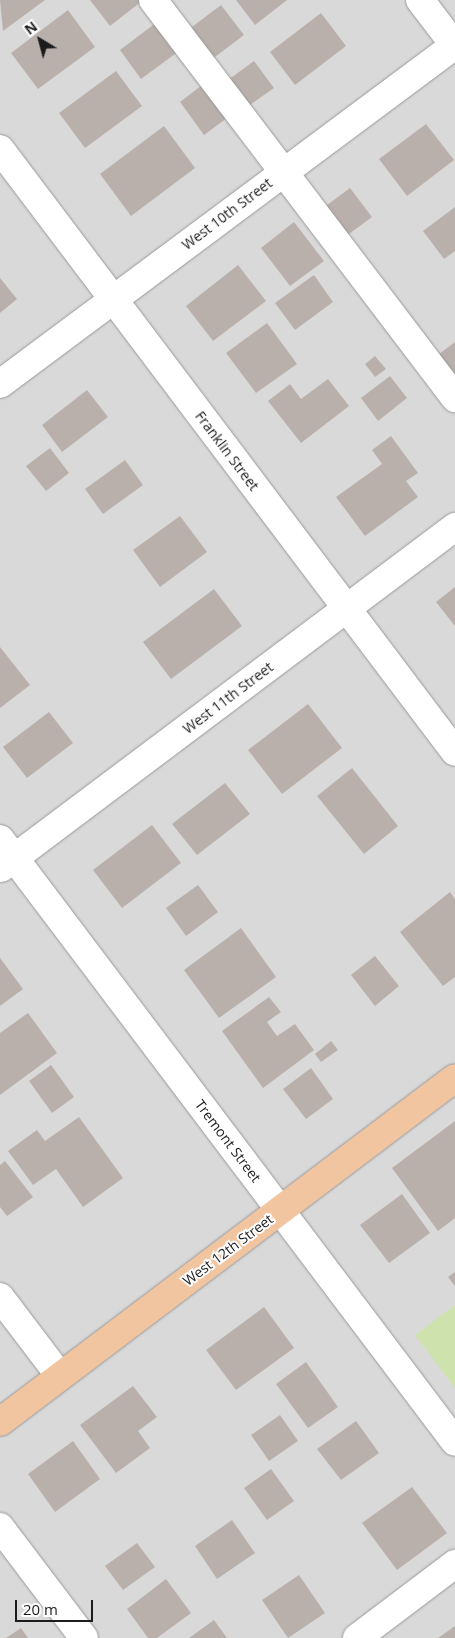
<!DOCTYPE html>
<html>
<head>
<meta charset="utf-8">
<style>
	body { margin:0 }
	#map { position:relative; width:455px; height:1638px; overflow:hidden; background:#ece7e2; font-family:"Open Sans",sans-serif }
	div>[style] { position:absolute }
	.residential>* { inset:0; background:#dad9d9 }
	.grass>* { inset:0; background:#cde2ac }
	.building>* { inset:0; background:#b9b0ac }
	.roads { filter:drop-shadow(0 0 1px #999) drop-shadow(0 0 1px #999) }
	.minor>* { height:28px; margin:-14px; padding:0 14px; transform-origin:14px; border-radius:14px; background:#fff }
	.major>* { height:28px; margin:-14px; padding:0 14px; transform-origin:14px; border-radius:14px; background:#f2c5a1 }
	span { translate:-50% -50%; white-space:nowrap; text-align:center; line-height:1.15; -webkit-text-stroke:4px #fff; paint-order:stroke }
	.street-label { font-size:14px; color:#1c1c1c }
	.north { position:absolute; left:15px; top:15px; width:50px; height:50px; -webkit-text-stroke:4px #fff; paint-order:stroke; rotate:323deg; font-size:14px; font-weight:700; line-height:20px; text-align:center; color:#1c1c1c }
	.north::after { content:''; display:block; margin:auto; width:18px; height:22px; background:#1c1c1c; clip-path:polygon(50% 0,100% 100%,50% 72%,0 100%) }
	.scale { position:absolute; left:15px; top:1600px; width:78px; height:22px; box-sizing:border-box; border:2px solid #1c1c1c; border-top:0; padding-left:6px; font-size:15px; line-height:18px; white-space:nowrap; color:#1c1c1c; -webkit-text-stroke:4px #fff; paint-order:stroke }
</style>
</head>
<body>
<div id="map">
	<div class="residential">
		<div style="clip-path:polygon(0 0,455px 0,455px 1638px,0 1638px)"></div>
	</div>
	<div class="grass">
		<div style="clip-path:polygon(455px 1305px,455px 1388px,415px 1335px)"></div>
	</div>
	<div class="building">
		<div style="clip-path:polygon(0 0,45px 0,3px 31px)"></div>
		<div style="clip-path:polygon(90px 0,141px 0,142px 1px,110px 26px)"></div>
		<div style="clip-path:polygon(236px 0,287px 0,255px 25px)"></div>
		<div style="clip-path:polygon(221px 5px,244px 35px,211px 60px,188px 30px)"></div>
		<div style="clip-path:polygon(68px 10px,95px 47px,38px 89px,11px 53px)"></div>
		<div style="clip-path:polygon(321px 13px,346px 46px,295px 85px,270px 52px)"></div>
		<div style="clip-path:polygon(157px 22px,179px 51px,141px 79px,120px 50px)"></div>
		<div style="clip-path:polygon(254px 61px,274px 88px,247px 107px,228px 80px)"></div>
		<div style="clip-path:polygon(116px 71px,142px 106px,85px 148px,59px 113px)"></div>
		<div style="clip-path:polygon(206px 82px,231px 115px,204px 135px,180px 102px)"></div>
		<div style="clip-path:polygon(426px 124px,454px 160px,407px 196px,379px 159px)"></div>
		<div style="clip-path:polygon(164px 126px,195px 168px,131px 216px,100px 174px)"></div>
		<div style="clip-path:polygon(350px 188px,372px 217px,345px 237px,323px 208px)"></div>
		<div style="clip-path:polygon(455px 207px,455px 251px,444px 259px,423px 231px)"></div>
		<div style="clip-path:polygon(294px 222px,324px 261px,290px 286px,261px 248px)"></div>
		<div style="clip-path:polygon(238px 265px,266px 301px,213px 341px,186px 306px)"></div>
		<div style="clip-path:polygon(314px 275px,333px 302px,295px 330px,275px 303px)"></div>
		<div style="clip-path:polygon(0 278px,17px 299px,0 313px)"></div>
		<div style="clip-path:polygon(267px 323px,297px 364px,256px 393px,226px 353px)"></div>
		<div style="clip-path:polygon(455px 342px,455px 385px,434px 358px)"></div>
		<div style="clip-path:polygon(375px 356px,386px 369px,375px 377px,365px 364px)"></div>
		<div style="clip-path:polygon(390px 376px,407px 398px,378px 421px,361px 398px)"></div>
		<div style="clip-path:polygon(328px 379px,349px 406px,301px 443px,268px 401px,290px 384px,301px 399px)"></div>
		<div style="clip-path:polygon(87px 390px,108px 417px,62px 452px,42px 425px)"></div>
		<div style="clip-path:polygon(391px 436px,418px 473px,406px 481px,418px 497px,365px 536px,336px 497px,382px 464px,372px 450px)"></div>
		<div style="clip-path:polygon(50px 448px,69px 473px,46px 491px,26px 466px)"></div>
		<div style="clip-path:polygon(125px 460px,143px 485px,103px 514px,85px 489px)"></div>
		<div style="clip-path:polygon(180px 516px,207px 552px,160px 587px,133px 550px)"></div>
		<div style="clip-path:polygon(455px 587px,455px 626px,436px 602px)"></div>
		<div style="clip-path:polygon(214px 589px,242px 626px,171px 679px,143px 642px)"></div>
		<div style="clip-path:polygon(0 647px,30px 685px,0 708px)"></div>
		<div style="clip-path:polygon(308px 704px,342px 748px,282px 794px,248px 750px)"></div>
		<div style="clip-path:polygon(49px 712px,73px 743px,27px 778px,3px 747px)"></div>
		<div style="clip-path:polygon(352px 768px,398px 826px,364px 854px,317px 796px)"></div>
		<div style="clip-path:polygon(225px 783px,250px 814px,197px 855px,172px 824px)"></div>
		<div style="clip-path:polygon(152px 825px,181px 863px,122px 908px,93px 870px)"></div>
		<div style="clip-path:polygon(198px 885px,218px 912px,186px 936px,166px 908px)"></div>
		<div style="clip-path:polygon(450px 892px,455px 899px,455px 977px,443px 986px,400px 932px)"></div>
		<div style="clip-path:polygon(241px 928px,276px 977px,219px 1018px,184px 970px)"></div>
		<div style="clip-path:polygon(375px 956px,399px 986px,375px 1006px,351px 975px)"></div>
		<div style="clip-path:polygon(0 958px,23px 989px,0 1006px)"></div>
		<div style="clip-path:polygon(269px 997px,281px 1012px,267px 1022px,277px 1036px,295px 1024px,314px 1050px,263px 1088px,222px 1031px)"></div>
		<div style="clip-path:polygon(28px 1013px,57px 1053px,0 1095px,0 1033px)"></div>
		<div style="clip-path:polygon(331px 1041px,338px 1050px,321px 1062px,315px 1054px)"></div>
		<div style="clip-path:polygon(51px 1065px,74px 1097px,52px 1113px,29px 1081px)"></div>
		<div style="clip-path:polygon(311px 1068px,333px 1099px,306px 1119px,283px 1089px)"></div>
		<div style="clip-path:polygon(79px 1117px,123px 1178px,83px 1207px,56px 1169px,33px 1185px,8px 1151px,37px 1130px,45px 1141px)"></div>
		<div style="clip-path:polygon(455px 1121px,455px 1218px,438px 1231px,392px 1168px)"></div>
		<div style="clip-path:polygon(5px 1161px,33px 1197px,7px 1216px,0 1207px,0 1165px)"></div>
		<div style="clip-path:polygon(402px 1194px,430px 1233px,389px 1263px,360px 1225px)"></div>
		<div style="clip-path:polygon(455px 1272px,455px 1286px,448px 1277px)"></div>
		<div style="clip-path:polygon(264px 1307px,294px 1348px,236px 1390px,206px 1350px)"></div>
		<div style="clip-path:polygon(306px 1362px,338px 1407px,308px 1428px,276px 1384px)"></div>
		<div style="clip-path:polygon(133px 1386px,157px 1417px,138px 1431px,150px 1448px,116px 1473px,80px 1425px)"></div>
		<div style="clip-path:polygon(280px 1415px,298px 1441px,269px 1461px,251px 1435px)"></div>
		<div style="clip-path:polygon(356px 1421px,379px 1453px,341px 1480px,317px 1449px)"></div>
		<div style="clip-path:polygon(73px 1441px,100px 1479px,55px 1512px,28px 1474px)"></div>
		<div style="clip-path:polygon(271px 1469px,294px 1501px,267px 1520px,244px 1488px)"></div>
		<div style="clip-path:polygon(412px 1487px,447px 1533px,397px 1570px,362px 1523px)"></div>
		<div style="clip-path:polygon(232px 1520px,255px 1553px,217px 1579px,195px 1546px)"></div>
		<div style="clip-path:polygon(137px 1543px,155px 1567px,123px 1590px,105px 1566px)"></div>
		<div style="clip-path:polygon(299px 1575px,325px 1613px,288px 1638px,262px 1600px)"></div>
		<div style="clip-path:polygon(166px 1579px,191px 1613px,157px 1638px,148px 1638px,127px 1609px)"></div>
		<div style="clip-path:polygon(214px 1620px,227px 1638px,189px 1638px)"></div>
		<div style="clip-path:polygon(455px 1626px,455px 1638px,438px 1638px)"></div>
		<div style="clip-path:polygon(21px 1628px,28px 1638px,6px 1638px)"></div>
	</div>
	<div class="roads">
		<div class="minor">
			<div style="left:153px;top:0;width:500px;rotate:52.8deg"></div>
			<div style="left:420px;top:0;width:58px;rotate:52.7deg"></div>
			<div style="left:0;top:149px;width:755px;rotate:52.96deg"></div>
			<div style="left:0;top:384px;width:567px;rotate:-36.69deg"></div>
			<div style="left:0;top:839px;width:755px;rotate:52.96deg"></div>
			<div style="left:1px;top:868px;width:568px;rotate:-36.91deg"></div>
			<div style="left:0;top:1297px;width:99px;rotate:52.8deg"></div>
			<div style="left:0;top:1527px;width:139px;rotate:52.9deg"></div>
			<div style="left:357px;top:1638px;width:123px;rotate:-37.1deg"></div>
		</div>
		<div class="major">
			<div style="left:0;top:1422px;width:570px;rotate:-37.09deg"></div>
		</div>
	</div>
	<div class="street-label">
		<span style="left:227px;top:214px;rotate:-37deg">West 10th Street</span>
		<span style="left:227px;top:451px;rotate:53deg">Franklin Street</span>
		<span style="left:228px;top:698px;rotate:-37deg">West 11th Street</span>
		<span style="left:228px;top:1141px;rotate:53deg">Tremont Street</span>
		<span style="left:228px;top:1250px;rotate:-37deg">West 12th Street</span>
	</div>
	<div class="north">N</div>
	<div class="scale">20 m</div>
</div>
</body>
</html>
